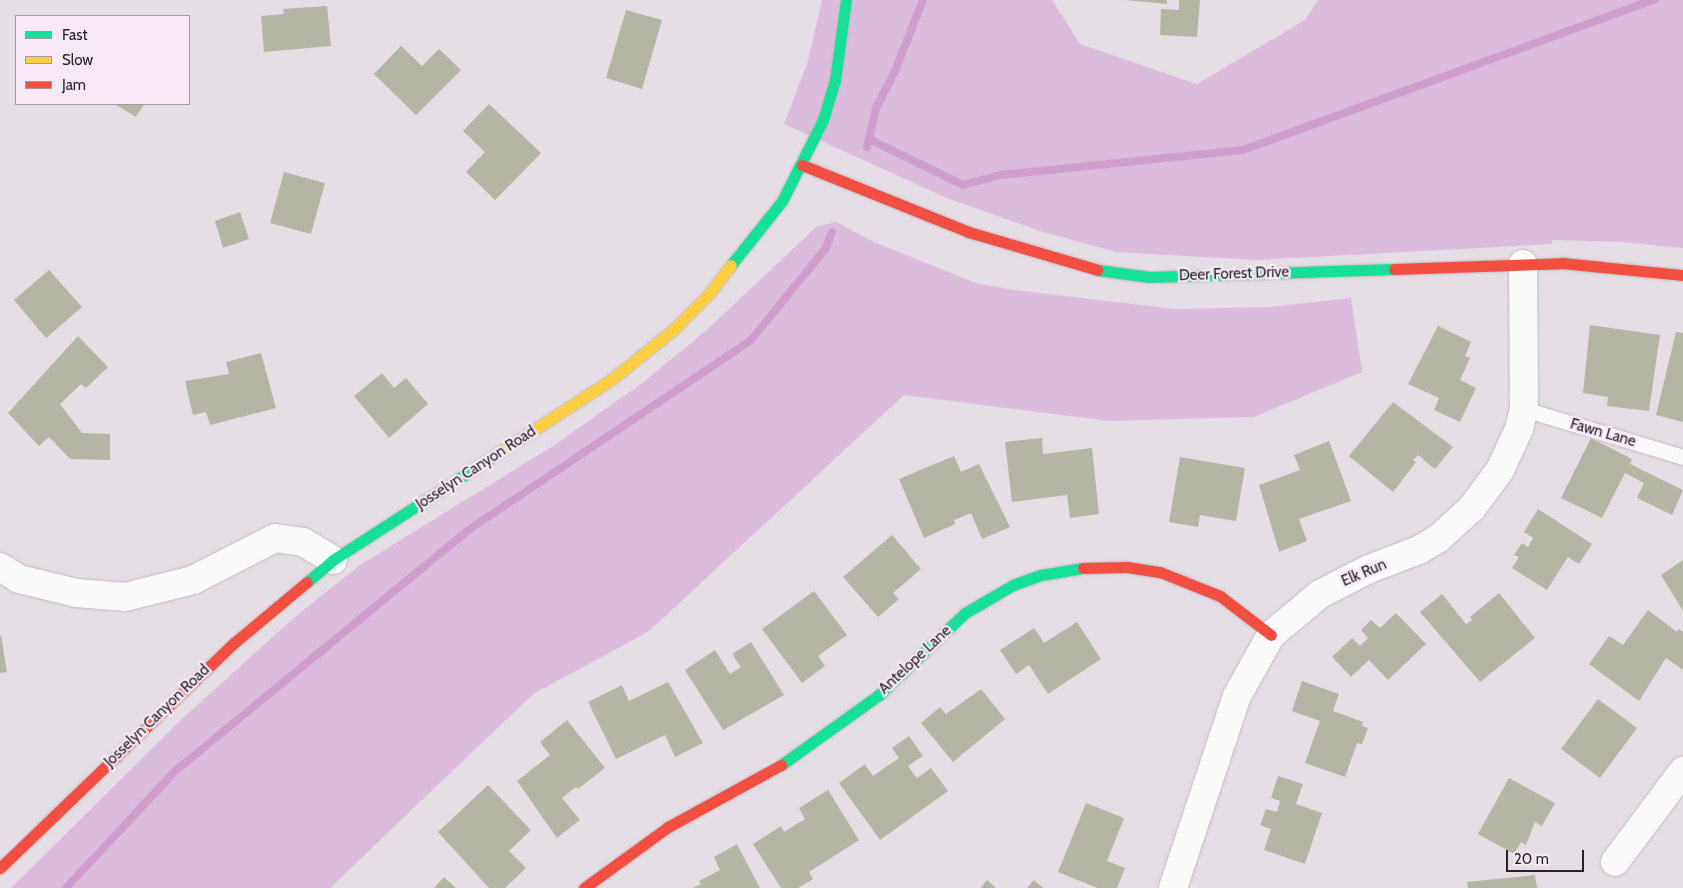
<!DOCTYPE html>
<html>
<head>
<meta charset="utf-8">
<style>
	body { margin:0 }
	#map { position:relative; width:1683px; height:888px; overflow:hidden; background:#e5dee5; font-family:Cabin,sans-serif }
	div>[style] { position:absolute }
	.green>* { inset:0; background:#dcbcdc }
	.stream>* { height:8px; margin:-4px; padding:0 4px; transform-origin:4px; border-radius:4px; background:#cf9ecf }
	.building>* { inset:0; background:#b5b5a6 }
	.roads { filter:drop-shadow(0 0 1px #c1bbc1) drop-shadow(0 0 1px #c1bbc1) }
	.lane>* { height:15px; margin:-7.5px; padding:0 7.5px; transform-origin:7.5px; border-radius:7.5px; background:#fbfafb }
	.street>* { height:28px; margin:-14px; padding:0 14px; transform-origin:14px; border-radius:14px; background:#fbfafb }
	.fast>* { height:11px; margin:-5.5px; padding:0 5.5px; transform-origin:5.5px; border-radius:5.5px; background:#16e098 }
	.slow>* { height:11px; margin:-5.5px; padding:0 5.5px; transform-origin:5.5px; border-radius:5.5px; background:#ffcf43 }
	.jam>* { height:11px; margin:-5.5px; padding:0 5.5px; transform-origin:5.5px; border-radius:5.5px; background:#f24e42 }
	span { translate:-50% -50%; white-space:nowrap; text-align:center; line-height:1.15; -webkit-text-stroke:4.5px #f6e9f5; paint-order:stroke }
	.street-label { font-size:15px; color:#262126 }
	.legend { position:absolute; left:15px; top:15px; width:175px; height:90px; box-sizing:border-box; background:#f6e9f5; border:1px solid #a399a2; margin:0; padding:6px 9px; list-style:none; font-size:15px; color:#262126 }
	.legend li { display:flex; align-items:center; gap:10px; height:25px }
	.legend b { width:25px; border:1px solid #a399a2 }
	.scale { position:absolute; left:1506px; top:850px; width:78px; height:22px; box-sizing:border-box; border:2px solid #262126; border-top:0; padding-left:6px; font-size:15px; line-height:18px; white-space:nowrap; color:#262126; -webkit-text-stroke:4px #f6e9f5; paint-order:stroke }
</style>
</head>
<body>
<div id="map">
	<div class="green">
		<div style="clip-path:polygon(822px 0,1052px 0,1080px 44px,1197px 84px,1305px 20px,1318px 0,1683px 0,1683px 248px,1621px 242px,1552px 240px,1552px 244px,1257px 260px,1116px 252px,1040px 231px,949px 199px,784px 124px,808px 61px)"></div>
		<div style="clip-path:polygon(836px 222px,874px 242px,976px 283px,1013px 290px,1175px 309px,1270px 307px,1351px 298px,1362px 372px,1254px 417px,1110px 421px,904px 395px,648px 632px,533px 694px,330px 888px,11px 888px,183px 718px,296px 616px,360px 565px,553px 446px,641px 384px,708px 329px,816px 227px)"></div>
	</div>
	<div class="stream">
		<div style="left:869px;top:139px;width:105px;rotate:26.1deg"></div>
		<div style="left:963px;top:185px;width:39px;rotate:-15deg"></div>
		<div style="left:1001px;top:175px;width:243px;rotate:-5.9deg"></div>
		<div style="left:1243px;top:150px;width:438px;rotate:-20.1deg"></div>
		<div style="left:867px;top:147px;width:40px;rotate:-77deg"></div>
		<div style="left:876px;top:108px;width:42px;rotate:-62.8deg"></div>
		<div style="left:895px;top:71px;width:76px;rotate:-68.5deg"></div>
		<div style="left:66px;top:888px;width:158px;rotate:-47deg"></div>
		<div style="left:174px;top:772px;width:379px;rotate:-39.4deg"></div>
		<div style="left:467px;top:531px;width:342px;rotate:-33.9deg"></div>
		<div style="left:751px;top:340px;width:119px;rotate:-50.8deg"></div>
		<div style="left:826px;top:248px;width:17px;rotate:-69deg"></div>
	</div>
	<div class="building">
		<div style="clip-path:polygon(1125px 0,1167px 0,1167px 4px)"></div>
		<div style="clip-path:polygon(1179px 0,1200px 0,1197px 37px,1160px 35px,1161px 9px,1179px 10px)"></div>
		<div style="clip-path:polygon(327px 6px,331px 46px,264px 52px,261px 16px,284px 14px,283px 9px)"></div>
		<div style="clip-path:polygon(626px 10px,662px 20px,642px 89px,606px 78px)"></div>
		<div style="clip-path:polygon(401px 46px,422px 66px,439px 49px,461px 70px,416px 115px,374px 74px)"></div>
		<div style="clip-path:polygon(115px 104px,144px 104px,136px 117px)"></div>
		<div style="clip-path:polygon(489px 104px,541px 153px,495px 200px,466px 172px,485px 152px,463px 131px)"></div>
		<div style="clip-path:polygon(284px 172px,325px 183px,311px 234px,270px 223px)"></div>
		<div style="clip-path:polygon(240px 212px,249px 239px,223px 248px,215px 221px)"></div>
		<div style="clip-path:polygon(49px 270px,82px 307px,46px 338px,14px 300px)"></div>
		<div style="clip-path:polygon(1590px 325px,1660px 335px,1649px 411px,1607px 406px,1608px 397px,1583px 393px)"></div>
		<div style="clip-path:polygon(1438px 326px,1471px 342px,1465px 356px,1470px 358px,1460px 380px,1476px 388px,1460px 422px,1434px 410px,1439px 398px,1408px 384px)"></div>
		<div style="clip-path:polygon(1676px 332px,1683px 333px,1683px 422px,1656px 415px)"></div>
		<div style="clip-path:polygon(78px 336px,108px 367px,86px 388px,81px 384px,60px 404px,82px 433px,110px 434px,110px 460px,70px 459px,49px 437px,39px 446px,8px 413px)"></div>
		<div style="clip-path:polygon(261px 353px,276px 408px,210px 425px,206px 412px,193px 415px,185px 381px,229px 374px,226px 362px)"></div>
		<div style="clip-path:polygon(382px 373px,394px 388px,406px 378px,428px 404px,389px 438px,354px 396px)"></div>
		<div style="clip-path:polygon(1393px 402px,1453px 447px,1435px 469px,1418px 455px,1413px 460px,1416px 462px,1393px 492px,1349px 456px)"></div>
		<div style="clip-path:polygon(1042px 438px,1043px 454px,1092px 448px,1099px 514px,1070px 518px,1067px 495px,1012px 502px,1005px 442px)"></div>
		<div style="clip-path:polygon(1591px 438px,1632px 459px,1630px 464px,1683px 490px,1672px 515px,1637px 498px,1644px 483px,1625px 473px,1602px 518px,1561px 498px)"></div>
		<div style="clip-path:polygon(1329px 441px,1351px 501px,1299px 519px,1307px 541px,1279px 552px,1259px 485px,1300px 470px,1294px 455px)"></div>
		<div style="clip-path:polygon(954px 456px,961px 472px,979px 464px,1010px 527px,982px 539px,971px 513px,954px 520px,955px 524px,924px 538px,899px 479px)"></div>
		<div style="clip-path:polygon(1180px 457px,1245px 468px,1236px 521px,1200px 515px,1198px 527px,1169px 522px)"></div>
		<div style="clip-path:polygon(1538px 509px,1592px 544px,1579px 564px,1568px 557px,1547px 590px,1512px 568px,1519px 557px,1514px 555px,1522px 543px,1528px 547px,1533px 538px,1524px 532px)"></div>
		<div style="clip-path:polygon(892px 535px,921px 569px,893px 593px,899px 599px,878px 617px,843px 577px)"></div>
		<div style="clip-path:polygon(1683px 560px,1683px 611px,1661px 575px)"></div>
		<div style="clip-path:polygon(814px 591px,847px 635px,818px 656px,825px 666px,802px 683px,762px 629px)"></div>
		<div style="clip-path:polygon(1499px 593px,1535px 638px,1480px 682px,1420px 612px,1442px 594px,1466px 624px,1472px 620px,1470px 617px)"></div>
		<div style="clip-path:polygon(1648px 610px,1677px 632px,1679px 629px,1683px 632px,1683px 670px,1666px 658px,1639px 701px,1589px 664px,1609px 636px,1623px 645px)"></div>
		<div style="clip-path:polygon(1396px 613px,1426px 644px,1388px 680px,1369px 660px,1351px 677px,1332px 657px,1352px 638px,1360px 646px,1368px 638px,1361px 630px,1371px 620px,1380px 628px)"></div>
		<div style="clip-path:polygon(1077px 622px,1101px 659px,1048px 694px,1029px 665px,1016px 674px,1000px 650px,1034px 628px,1044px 643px)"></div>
		<div style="clip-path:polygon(1px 635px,7px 672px,0 673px,0 636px)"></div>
		<div style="clip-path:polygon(751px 642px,784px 695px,723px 730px,685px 670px,715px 650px,730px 674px,741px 667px,732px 654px)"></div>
		<div style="clip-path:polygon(1302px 681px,1339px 694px,1333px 711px,1363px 722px,1362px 726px,1368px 728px,1362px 744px,1357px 743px,1345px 777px,1305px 763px,1320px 721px,1292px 711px)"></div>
		<div style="clip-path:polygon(668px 682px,703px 743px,675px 757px,665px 735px,616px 759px,588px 702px,622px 685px,629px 701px)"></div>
		<div style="clip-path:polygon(981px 689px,1005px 719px,953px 762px,921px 723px,940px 707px,946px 714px)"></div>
		<div style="clip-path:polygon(1598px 699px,1637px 728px,1600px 778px,1561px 749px)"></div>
		<div style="clip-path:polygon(567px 720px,605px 768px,578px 789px,576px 787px,562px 798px,580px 820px,557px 838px,517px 781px,550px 755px,540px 742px)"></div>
		<div style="clip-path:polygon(909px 736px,923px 756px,908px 766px,917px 778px,931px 768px,948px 791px,880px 840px,839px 783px,865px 764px,873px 776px,899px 758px,892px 748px)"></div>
		<div style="clip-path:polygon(1278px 776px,1303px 784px,1296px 804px,1322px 813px,1305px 864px,1264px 850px,1271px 829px,1260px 825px,1266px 809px,1277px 812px,1280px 801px,1271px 798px)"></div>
		<div style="clip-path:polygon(1509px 778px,1555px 803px,1542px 826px,1535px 822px,1526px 845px,1521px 842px,1514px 854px,1478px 834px)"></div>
		<div style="clip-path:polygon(488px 785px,531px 830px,509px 851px,526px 868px,505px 888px,489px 888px,438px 832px)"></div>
		<div style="clip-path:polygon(828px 790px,859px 840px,809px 872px,813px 879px,798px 888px,781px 888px,753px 844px,781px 826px,784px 832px,805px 819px,799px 808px)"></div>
		<div style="clip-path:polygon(1086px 803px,1124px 818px,1107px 861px,1125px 868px,1117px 888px,1097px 888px,1058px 872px)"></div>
		<div style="clip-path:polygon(737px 844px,760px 888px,693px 888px,701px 884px,699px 881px,720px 870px,714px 857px)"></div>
		<div style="clip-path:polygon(1535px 875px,1537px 888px,1468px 888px,1467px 882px)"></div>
		<div style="clip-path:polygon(444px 877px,456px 888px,434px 888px)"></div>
		<div style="clip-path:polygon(987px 880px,996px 888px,980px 888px)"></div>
		<div style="clip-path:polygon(1034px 880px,1043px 888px,1027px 888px)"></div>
	</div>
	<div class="roads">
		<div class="lane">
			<div style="left:1524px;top:409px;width:166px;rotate:16.8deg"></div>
		</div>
		<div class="street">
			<div style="left:0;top:567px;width:22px;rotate:32deg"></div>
			<div style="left:19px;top:579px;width:60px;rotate:13.6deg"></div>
			<div style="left:77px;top:593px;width:48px;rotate:4.8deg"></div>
			<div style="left:125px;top:597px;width:70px;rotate:-14deg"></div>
			<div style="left:193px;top:580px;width:92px;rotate:-27.1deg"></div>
			<div style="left:275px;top:538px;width:28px;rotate:8deg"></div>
			<div style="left:303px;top:542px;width:35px;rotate:31deg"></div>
			<div style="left:1615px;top:862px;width:114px;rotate:-53.2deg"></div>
			<div style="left:1173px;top:888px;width:202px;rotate:-71.6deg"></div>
			<div style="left:1237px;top:696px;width:70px;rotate:-60.9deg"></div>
			<div style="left:1271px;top:635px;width:64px;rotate:-39.9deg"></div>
			<div style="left:1320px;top:594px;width:55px;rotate:-27deg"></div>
			<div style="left:1369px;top:569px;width:53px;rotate:-20.8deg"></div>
			<div style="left:1419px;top:550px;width:23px;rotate:-31deg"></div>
			<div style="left:1439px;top:538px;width:45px;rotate:-42.3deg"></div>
			<div style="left:1472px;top:508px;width:47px;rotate:-53.6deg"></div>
			<div style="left:1500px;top:470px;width:45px;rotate:-65.1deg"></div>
			<div style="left:1519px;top:429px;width:21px;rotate:-76deg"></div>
			<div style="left:1524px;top:409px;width:145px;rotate:-90.4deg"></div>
		</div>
		<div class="fast">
			<div style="left:731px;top:265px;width:82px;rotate:-51.4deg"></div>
			<div style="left:782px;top:201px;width:91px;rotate:-63.2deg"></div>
			<div style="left:823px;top:120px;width:42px;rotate:-73.3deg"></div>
			<div style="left:835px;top:80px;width:81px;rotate:-82.2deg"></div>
			<div style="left:1098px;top:270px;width:52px;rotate:7.7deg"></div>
			<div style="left:1150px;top:277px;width:244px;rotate:-1.9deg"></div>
			<div style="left:307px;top:582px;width:34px;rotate:-40deg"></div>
			<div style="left:333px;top:560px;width:199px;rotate:-32.9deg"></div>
			<div style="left:781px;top:765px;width:122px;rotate:-35.6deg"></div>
			<div style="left:880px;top:694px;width:117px;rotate:-43.6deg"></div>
			<div style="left:965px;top:613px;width:56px;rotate:-30.3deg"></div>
			<div style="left:1013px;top:585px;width:30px;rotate:-20deg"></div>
			<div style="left:1041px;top:575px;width:43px;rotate:-9.5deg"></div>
		</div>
		<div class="slow">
			<div style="left:500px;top:452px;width:134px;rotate:-33.1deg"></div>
			<div style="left:612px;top:379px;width:78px;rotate:-38.8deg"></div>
			<div style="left:673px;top:330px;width:51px;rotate:-45deg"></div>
			<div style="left:709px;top:294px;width:36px;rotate:-53deg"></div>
		</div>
		<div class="jam">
			<div style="left:802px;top:165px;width:180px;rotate:21.9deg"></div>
			<div style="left:969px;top:232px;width:134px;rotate:16.4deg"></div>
			<div style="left:1394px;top:269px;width:168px;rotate:-2deg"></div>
			<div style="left:1562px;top:263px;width:122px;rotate:5.7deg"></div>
			<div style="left:1083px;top:568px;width:44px;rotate:-1.3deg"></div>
			<div style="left:1127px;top:567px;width:33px;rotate:9deg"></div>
			<div style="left:1160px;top:572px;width:65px;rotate:21.8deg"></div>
			<div style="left:1220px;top:596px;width:64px;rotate:37.4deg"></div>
			<div style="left:0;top:868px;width:325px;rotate:-43.9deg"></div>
			<div style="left:234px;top:643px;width:95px;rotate:-39.9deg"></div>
			<div style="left:584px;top:888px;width:104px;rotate:-36deg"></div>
			<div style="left:668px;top:827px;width:129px;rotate:-28.8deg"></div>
		</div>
	</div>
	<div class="street-label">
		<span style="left:1234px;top:274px;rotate:-2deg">Deer Forest Drive</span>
		<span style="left:1603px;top:433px;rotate:16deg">Fawn Lane</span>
		<span style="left:476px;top:468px;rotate:-33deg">Josselyn Canyon Road</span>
		<span style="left:1364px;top:573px;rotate:-23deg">Elk Run</span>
		<span style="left:915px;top:660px;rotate:-43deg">Antelope Lane</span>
		<span style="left:157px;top:716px;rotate:-44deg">Josselyn Canyon Road</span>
	</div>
	<ul class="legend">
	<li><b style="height:6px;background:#16e098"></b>Fast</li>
	<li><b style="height:6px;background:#ffcf43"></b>Slow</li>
	<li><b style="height:6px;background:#f24e42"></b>Jam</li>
	</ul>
	<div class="scale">20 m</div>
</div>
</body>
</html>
